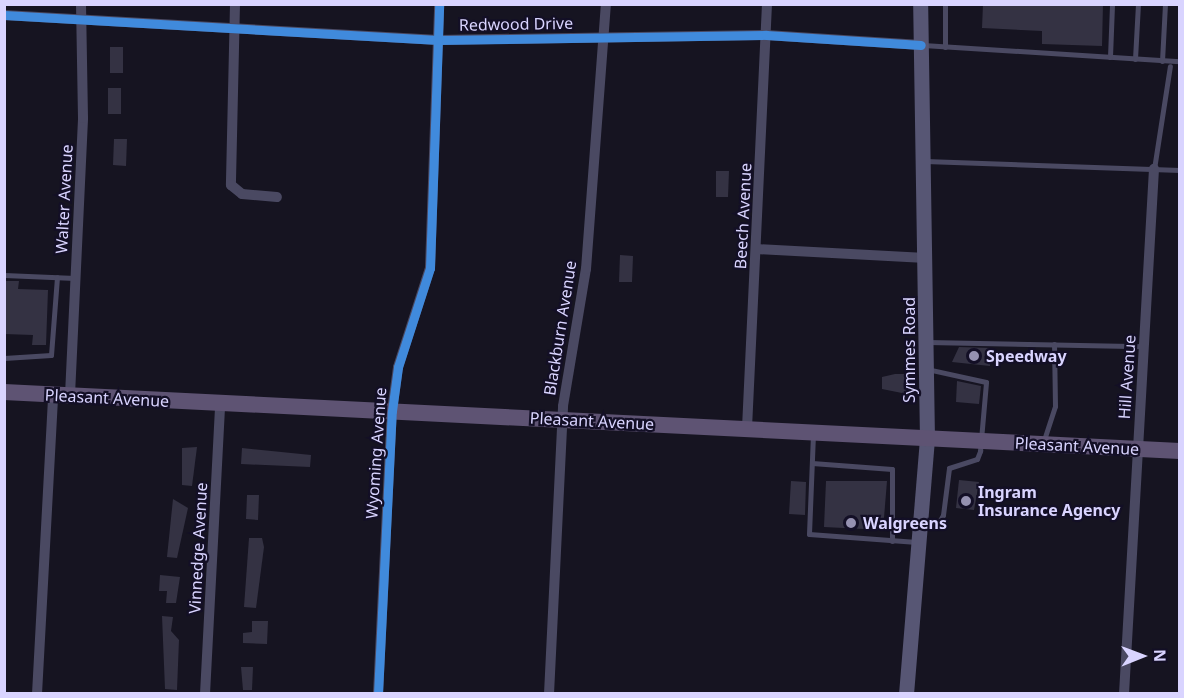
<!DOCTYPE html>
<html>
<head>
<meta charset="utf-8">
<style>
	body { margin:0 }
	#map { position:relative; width:1184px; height:698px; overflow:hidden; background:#161421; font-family:"Noto Sans",sans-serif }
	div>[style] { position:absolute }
	.building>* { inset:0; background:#343243 }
	.lane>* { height:5px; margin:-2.5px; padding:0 2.5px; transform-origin:2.5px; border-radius:2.5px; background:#4a4962 }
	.street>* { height:10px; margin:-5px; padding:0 5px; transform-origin:5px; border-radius:5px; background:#4a4962 }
	.secondary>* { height:15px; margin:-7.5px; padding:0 7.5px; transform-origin:7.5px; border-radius:7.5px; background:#575674 }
	.primary>* { height:16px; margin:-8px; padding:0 8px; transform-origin:8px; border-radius:8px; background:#5e5373 }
	.cycleway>* { height:9px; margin:-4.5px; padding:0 4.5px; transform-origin:4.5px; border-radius:4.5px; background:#408adc }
	.dots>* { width:16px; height:16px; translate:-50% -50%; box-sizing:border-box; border:3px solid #130f26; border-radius:50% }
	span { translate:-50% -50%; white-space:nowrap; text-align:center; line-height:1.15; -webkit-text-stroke:4.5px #130f26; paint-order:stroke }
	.street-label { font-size:16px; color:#d9d4ff }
	.poi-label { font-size:16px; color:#d9d4ff; font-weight:700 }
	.left { translate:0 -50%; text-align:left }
	.frame { position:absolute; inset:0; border:6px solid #d9d4ff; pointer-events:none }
	.north { position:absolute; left:1112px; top:626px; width:60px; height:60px; -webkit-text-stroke:4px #130f26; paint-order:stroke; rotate:89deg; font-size:16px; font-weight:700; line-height:24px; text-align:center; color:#d9d4ff }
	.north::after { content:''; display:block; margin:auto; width:21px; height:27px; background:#d9d4ff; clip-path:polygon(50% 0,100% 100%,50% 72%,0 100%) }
</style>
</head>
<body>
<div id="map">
	<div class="building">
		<div style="clip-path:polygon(983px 4px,1103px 4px,1102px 46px,1042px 44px,1042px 31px,982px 28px)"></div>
		<div style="clip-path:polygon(110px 47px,123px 47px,123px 73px,110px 73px)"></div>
		<div style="clip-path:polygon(108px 88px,121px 88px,121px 114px,108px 114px)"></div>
		<div style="clip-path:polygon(114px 139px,127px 139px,126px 166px,113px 165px)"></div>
		<div style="clip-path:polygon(716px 171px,729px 171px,728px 197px,716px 197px)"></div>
		<div style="clip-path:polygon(620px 255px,633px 256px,632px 282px,619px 282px)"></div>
		<div style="clip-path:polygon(4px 281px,19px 281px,18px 289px,48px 290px,46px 345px,32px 345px,33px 335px,4px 334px)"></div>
		<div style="clip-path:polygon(959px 347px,991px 348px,990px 366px,952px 362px)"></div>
		<div style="clip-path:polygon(895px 374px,907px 374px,907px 394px,882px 389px,882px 377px)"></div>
		<div style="clip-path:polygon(957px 381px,981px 386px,979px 404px,956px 402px)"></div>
		<div style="clip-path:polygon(197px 447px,192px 486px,182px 485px,182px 448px)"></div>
		<div style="clip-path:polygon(242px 448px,311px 455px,310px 467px,241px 464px)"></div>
		<div style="clip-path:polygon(959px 480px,979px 482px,974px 510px,956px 508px)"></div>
		<div style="clip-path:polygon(791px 481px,806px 482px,805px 515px,789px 514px)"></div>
		<div style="clip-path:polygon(826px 481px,887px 481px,883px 530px,824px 527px)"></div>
		<div style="clip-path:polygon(247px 495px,259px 495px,258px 520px,246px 519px)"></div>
		<div style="clip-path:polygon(173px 499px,188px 508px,177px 558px,167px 557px)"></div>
		<div style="clip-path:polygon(249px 538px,262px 538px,264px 547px,256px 608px,244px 607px)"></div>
		<div style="clip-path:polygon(160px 575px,180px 577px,176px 603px,166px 603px,167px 591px,159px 591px)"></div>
		<div style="clip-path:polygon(162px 616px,173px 617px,171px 631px,179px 640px,177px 690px,165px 689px)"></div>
		<div style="clip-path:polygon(252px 621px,268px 621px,267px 644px,243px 643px,243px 633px,252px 632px)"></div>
		<div style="clip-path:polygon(241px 667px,253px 667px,252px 690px,243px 690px)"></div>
	</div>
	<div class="lane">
		<div style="left:923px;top:45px;width:257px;rotate:3.6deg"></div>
		<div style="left:945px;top:47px;width:43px;rotate:-90deg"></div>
		<div style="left:1110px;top:57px;width:53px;rotate:-87.8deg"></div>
		<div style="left:1135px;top:59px;width:55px;rotate:-86.9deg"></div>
		<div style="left:1162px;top:61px;width:57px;rotate:-87deg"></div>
		<div style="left:925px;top:161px;width:255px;rotate:2deg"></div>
		<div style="left:1154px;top:169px;width:104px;rotate:-81.2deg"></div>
		<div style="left:4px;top:275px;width:71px;rotate:2.4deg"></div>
		<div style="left:927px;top:342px;width:217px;rotate:1.1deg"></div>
		<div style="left:4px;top:358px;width:47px;rotate:-3.7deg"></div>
		<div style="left:51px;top:355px;width:78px;rotate:-85.6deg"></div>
		<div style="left:813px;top:434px;width:100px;rotate:92.3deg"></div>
		<div style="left:809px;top:534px;width:108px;rotate:4.2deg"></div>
		<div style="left:1043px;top:443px;width:39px;rotate:-72deg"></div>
		<div style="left:1055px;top:406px;width:62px;rotate:-90.9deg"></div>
		<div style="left:812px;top:463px;width:80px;rotate:4.3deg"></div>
		<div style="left:892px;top:469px;width:72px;rotate:90deg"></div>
		<div style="left:922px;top:523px;width:17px;rotate:-3deg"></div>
		<div style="left:939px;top:522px;width:8px;rotate:-60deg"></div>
		<div style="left:943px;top:515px;width:47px;rotate:-82.7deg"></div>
		<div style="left:949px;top:468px;width:29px;rotate:-18deg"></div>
		<div style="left:977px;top:459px;width:9px;rotate:-69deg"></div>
		<div style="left:980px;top:451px;width:69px;rotate:-85deg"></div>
		<div style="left:986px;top:382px;width:60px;rotate:-167.6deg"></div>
	</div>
	<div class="street">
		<div style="left:235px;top:4px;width:181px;rotate:91.3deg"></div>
		<div style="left:231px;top:185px;width:14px;rotate:39deg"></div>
		<div style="left:242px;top:194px;width:35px;rotate:5deg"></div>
		<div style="left:4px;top:15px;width:435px;rotate:3.3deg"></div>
		<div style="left:438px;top:40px;width:328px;rotate:-0.9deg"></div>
		<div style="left:766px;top:35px;width:155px;rotate:3.7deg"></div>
		<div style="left:756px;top:249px;width:170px;rotate:3deg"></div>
		<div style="left:70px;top:395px;width:277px;rotate:-87.3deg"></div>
		<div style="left:83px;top:118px;width:114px;rotate:-91deg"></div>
		<div style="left:747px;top:428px;width:424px;rotate:-87.3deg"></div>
		<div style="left:37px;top:694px;width:299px;rotate:-86.9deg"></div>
		<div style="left:205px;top:694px;width:290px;rotate:-87deg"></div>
		<div style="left:378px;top:694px;width:283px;rotate:-87.2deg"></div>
		<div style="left:392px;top:411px;width:44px;rotate:-82.2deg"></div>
		<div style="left:398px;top:367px;width:104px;rotate:-72.1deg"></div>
		<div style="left:430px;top:268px;width:264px;rotate:-88deg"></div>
		<div style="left:549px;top:694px;width:288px;rotate:-87.2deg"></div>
		<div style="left:563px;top:406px;width:139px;rotate:-80.5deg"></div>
		<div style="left:586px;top:269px;width:266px;rotate:-85.7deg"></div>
		<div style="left:1124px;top:694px;width:526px;rotate:-86.73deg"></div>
	</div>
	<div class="secondary">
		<div style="left:906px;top:694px;width:256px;rotate:-85.3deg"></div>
		<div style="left:927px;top:439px;width:435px;rotate:-90.9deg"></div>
	</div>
	<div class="primary">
		<div style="left:4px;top:392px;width:1177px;rotate:2.87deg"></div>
	</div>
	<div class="cycleway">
		<div style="left:4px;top:15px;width:435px;rotate:3.3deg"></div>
		<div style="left:438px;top:40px;width:328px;rotate:-0.9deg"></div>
		<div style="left:766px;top:35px;width:155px;rotate:3.7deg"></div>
		<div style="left:378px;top:694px;width:283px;rotate:-87.2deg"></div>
		<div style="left:392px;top:411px;width:44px;rotate:-82.2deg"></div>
		<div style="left:398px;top:367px;width:104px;rotate:-72.1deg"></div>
		<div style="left:430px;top:268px;width:264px;rotate:-88deg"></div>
	</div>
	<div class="dots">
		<div style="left:974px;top:356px;background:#9591b1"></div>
		<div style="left:966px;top:501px;background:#9591b1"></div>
		<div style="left:851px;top:523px;background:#9591b1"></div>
	</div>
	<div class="street-label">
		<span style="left:516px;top:24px;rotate:-1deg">Redwood Drive</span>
		<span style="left:64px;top:199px;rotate:-87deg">Walter Avenue</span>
		<span style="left:743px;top:216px;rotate:-87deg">Beech Avenue</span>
		<span style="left:560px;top:328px;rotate:-81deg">Blackburn Avenue</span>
		<span style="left:909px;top:350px;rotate:-90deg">Symmes Road</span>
		<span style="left:1127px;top:377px;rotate:-86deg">Hill Avenue</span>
		<span style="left:107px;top:398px;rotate:3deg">Pleasant Avenue</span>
		<span style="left:592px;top:421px;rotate:3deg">Pleasant Avenue</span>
		<span style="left:1077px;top:446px;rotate:3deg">Pleasant Avenue</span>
		<span style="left:376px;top:453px;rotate:-86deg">Wyoming Avenue</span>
		<span style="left:198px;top:548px;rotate:-87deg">Vinnedge Avenue</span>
	</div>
	<div class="poi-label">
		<span class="left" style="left:986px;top:356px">Speedway</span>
		<span class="left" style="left:978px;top:501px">Ingram<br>Insurance Agency</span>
		<span class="left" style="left:863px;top:523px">Walgreens</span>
	</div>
	<div class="frame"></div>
	<div class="north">N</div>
</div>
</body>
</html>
